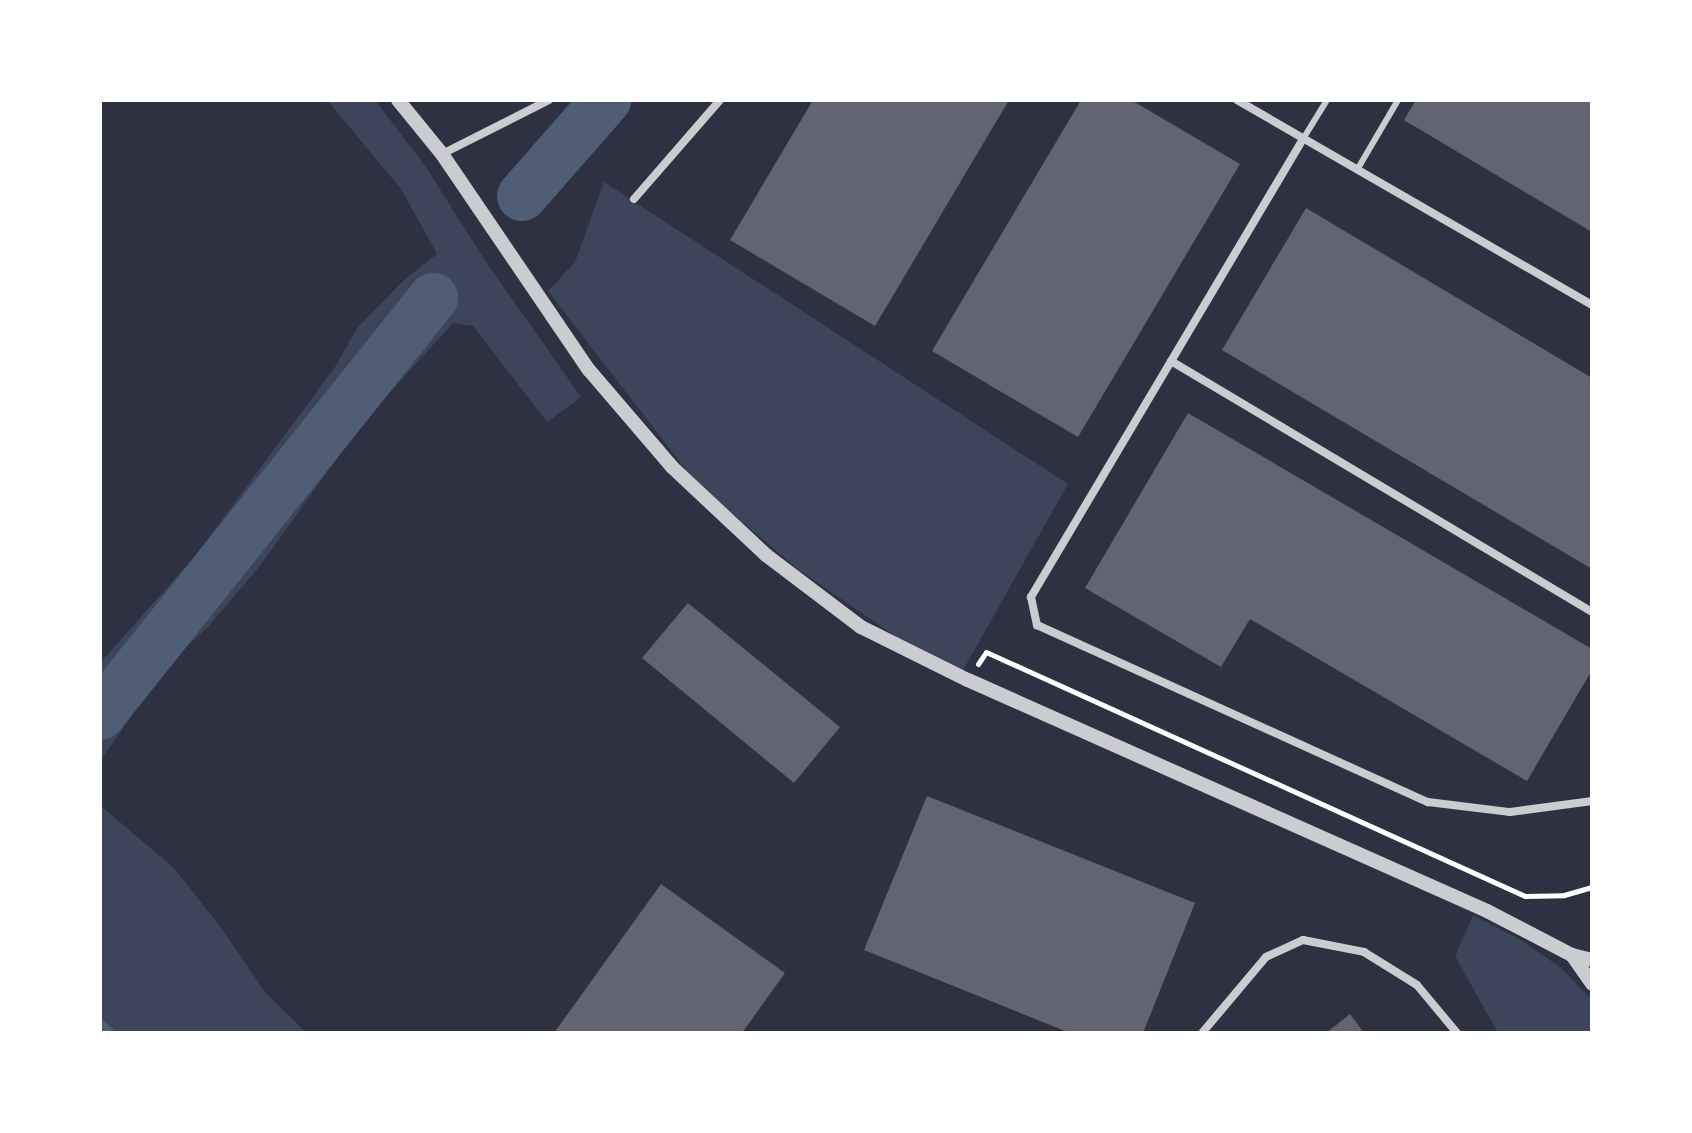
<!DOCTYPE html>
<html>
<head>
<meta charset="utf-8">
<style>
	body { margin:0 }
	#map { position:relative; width:1692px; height:1133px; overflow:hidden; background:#2d3142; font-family:Roboto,sans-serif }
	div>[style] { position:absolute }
	.green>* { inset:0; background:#3c4559 }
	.stream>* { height:8px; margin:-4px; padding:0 4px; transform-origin:4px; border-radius:4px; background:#4f5d75 }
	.river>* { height:50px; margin:-25px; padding:0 25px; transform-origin:25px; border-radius:25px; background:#4f5d75 }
	.building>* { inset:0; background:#626471 }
	.path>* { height:5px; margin:-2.5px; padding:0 2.5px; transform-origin:2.5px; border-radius:2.5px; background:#fff }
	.service>* { height:6px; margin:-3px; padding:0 3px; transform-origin:3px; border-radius:3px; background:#caccd0 }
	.minor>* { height:8px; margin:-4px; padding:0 4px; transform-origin:4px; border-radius:4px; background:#caccd0 }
	.tertiary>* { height:14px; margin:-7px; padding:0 7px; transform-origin:7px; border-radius:7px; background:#caccd0 }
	span { translate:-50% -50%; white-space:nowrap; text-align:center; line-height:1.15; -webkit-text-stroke:6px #fff; paint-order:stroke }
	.frame { position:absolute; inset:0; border:102px solid #fff; pointer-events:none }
</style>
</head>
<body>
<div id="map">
	<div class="green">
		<div style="clip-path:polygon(327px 100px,375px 100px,426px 167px,486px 262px,581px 397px,547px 422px,473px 326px,453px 323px,363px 422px,259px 567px,208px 627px,169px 663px,100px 761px,100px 663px,195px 556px,335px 367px,358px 327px,404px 280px,437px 254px,401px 189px)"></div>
		<div style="clip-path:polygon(604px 182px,1068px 484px,962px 672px,901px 640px,799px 570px,696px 483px,548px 291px,575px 262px)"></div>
		<div style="clip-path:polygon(100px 805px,174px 868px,222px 929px,265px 992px,307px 1033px,100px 1033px)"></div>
		<div style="clip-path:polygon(1473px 915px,1521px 940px,1561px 968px,1592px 1000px,1592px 1033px,1498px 1033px,1455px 956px)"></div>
	</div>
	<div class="stream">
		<div style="left:100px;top:1023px;width:15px;rotate:42deg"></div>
	</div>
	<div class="river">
		<div style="left:522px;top:196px;width:128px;rotate:-48.8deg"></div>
		<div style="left:100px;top:715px;width:534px;rotate:-51.39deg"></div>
	</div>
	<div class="building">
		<div style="clip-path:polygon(813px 100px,1009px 100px,875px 326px,730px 240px)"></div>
		<div style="clip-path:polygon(1081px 100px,1131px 100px,1240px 164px,1078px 437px,932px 351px)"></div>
		<div style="clip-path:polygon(1416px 100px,1592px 100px,1592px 232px,1404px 120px)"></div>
		<div style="clip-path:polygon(1306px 208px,1592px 378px,1592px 569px,1222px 350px)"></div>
		<div style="clip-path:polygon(1188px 413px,1592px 649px,1592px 670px,1527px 781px,1250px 619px,1221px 667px,1085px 588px)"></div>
		<div style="clip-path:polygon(688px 603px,840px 727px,794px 783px,642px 658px)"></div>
		<div style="clip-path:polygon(927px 796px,1195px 903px,1143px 1033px,1070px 1033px,864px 950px)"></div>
		<div style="clip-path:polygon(661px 884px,785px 973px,742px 1033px,554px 1033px)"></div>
		<div style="clip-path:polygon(1350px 1014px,1364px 1033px,1326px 1033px)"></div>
	</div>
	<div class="path">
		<div style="left:978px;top:664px;width:14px;rotate:-56deg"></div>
		<div style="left:986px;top:652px;width:592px;rotate:24.36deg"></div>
		<div style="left:1525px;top:896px;width:39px;rotate:-1deg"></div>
		<div style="left:1564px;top:895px;width:29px;rotate:-16deg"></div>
	</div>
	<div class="service">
		<div style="left:1303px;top:139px;width:46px;rotate:-58.4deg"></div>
		<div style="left:1357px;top:170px;width:81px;rotate:-59.6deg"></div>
	</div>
	<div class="minor">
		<div style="left:1237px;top:100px;width:410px;rotate:30deg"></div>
		<div style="left:1303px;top:139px;width:533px;rotate:120.71deg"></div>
		<div style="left:1031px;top:597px;width:29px;rotate:78deg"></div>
		<div style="left:1037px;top:625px;width:429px;rotate:24.4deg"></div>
		<div style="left:1428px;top:802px;width:83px;rotate:7deg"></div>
		<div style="left:1510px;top:812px;width:83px;rotate:-7.6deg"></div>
		<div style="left:442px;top:154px;width:120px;rotate:-26.8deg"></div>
		<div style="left:634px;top:199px;width:131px;rotate:-49deg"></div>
		<div style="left:1171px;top:361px;width:490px;rotate:30.8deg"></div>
		<div style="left:1202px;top:1033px;width:99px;rotate:-49.9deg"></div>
		<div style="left:1266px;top:957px;width:41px;rotate:-24.7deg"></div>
		<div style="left:1303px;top:940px;width:62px;rotate:11.1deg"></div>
		<div style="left:1364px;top:952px;width:62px;rotate:31.9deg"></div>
		<div style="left:1417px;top:985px;width:62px;rotate:50.2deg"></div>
	</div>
	<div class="tertiary">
		<div style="left:398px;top:100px;width:70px;rotate:50.8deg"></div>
		<div style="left:442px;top:154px;width:261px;rotate:55.8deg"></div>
		<div style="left:589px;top:370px;width:128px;rotate:49.4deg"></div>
		<div style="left:672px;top:467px;width:129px;rotate:43.1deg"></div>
		<div style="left:766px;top:555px;width:119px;rotate:37.2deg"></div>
		<div style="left:861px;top:627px;width:119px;rotate:26.4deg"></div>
		<div style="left:968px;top:680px;width:568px;rotate:23.99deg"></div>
		<div style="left:1487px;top:911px;width:96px;rotate:27.4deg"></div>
		<div style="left:1572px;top:955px;width:21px;rotate:14deg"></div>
		<div style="left:1572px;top:955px;width:35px;rotate:55deg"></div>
	</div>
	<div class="frame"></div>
</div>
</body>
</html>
